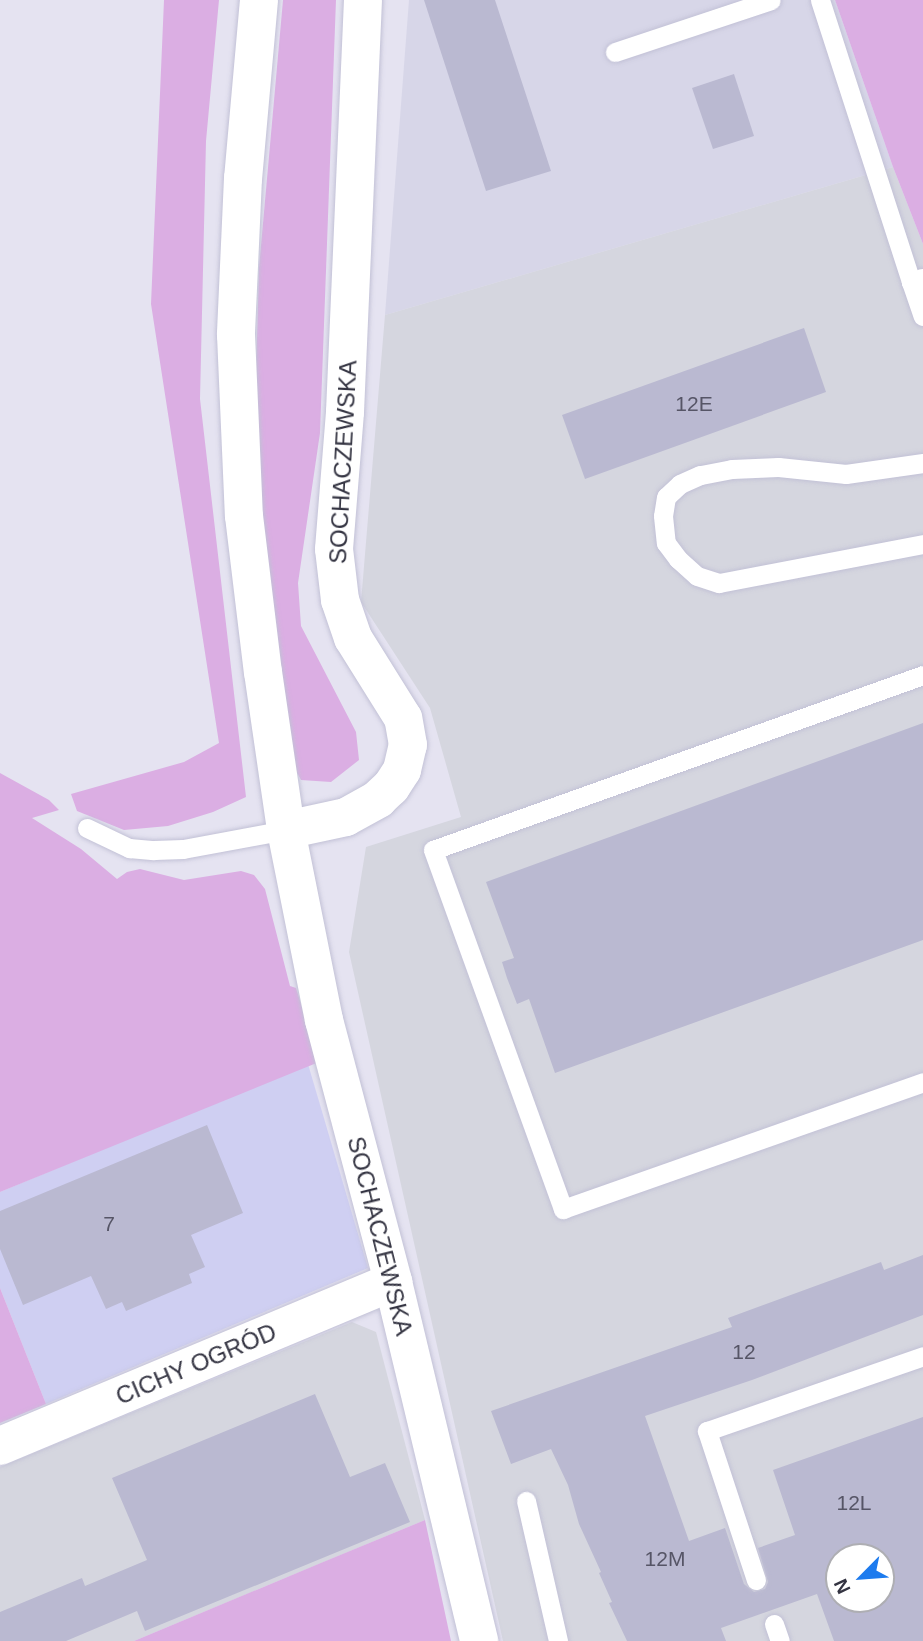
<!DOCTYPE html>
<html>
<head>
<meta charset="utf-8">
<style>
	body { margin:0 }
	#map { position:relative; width:923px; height:1641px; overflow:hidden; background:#e5e3f1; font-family:Helvetica,sans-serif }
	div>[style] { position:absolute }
	.residential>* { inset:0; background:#d7d6e8 }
	.commercial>* { inset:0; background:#cfcff2 }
	.industrial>* { inset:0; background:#d5d6df }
	.green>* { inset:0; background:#dbaee3 }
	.building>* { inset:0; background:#bab9d1 }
	.roads { filter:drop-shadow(0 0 2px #c2c1d6) drop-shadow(0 0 2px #c2c1d6) }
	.lane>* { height:19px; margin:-9.5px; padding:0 9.5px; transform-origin:9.5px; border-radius:9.5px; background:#fff }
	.street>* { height:38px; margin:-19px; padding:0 19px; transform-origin:19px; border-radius:19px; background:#fff }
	span { translate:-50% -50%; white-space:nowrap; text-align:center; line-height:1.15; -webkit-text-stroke:5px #fff; paint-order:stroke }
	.number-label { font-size:21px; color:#565566 }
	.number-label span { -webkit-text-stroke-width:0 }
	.street-label { font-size:24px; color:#343442 }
	.north { position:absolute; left:825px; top:1543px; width:70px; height:70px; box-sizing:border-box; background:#fff; border:2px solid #aeaeb3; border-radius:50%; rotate:245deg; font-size:19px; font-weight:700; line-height:28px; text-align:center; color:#343442 }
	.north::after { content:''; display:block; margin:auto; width:24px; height:32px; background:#1d7bee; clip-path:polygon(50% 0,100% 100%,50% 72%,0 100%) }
</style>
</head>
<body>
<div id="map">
	<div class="residential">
		<div style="clip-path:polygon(409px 0,835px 0,893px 167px,385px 315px)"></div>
	</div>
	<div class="commercial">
		<div style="clip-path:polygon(308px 1064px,368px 1268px,46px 1404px,0 1288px,0 1192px)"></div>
	</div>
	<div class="industrial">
		<div style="clip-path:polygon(evenodd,893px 167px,923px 244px,923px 1641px,503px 1641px,349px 952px,366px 847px,461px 817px,430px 708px,361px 602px,385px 315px,893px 167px,839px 1557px,881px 1557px,881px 1599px,839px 1599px,839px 1557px)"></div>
		<div style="clip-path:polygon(352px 1322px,376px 1332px,425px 1520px,134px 1641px,0 1641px,0 1467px)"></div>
	</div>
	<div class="green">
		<div style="clip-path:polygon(164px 0,219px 0,206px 141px,200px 399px,246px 797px,213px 812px,168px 826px,124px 830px,77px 811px,71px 794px,184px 762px,219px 743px,151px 304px)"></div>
		<div style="clip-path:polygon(283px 0,336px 0,320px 433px,298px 583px,301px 626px,356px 732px,359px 760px,331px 782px,301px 780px,286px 752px,254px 445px,259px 268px)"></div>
		<div style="clip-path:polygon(835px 0,923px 0,923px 244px,893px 167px)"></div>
		<div style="clip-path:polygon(0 773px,49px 800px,59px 810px,32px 818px,81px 849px,117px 879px,127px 872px,140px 869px,184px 880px,241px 871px,254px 875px,265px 889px,290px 986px,296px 988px,319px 1062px,0 1192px)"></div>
		<div style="clip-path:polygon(0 1288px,46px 1404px,0 1423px)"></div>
		<div style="clip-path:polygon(425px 1520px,451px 1641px,134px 1641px,316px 1565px)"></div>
	</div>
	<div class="building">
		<div style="clip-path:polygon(424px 0,495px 0,551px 171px,486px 191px)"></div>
		<div style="clip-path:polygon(734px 74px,754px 136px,713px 149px,692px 88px)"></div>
		<div style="clip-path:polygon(804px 328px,826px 392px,585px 479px,562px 415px)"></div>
		<div style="clip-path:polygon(923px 723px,923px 940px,555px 1073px,529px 999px,517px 1004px,507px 978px,502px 962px,514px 958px,486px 882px)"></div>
		<div style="clip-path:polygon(207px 1125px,243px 1213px,191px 1235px,205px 1267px,189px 1274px,192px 1283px,126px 1311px,122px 1302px,106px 1309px,91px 1276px,23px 1305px,0 1249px,0 1211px)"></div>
		<div style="clip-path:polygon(evenodd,923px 1255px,923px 1315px,752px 1380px,645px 1416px,689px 1541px,725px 1528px,744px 1584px,754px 1592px,765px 1589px,768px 1582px,758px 1548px,795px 1535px,773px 1470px,923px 1417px,923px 1641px,834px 1641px,817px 1594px,721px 1628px,726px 1641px,627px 1641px,609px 1603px,612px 1602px,599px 1573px,601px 1572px,579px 1524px,568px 1485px,551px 1449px,511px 1464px,491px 1411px,732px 1327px,728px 1318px,881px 1262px,884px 1270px,923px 1255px,839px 1557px,881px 1557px,881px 1599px,839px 1599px,839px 1557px)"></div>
		<div style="clip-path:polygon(315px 1394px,350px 1477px,385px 1463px,410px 1522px,145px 1631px,137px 1611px,66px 1641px,0 1641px,0 1612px,82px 1578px,85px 1586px,147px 1560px,112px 1478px)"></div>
	</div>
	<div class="roads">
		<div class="lane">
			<div style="left:820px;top:0;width:296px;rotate:72.1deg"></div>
			<div style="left:615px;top:52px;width:164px;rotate:-18.4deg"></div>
			<div style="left:922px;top:278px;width:12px;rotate:160deg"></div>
			<div style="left:911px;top:282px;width:36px;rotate:71deg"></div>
			<div style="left:923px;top:463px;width:78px;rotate:171.9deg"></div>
			<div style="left:846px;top:474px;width:68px;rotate:-174.1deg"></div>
			<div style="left:778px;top:467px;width:46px;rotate:177.5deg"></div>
			<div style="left:732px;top:469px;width:33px;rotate:169deg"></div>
			<div style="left:700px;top:475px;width:22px;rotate:156deg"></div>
			<div style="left:680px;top:484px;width:19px;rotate:137deg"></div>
			<div style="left:666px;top:497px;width:19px;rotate:99deg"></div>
			<div style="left:663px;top:516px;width:27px;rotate:84deg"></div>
			<div style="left:666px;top:543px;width:20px;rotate:53deg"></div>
			<div style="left:678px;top:559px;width:25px;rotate:42deg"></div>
			<div style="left:697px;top:576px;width:23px;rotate:18deg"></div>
			<div style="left:719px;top:583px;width:208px;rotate:-10.8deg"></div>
			<div style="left:923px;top:675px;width:520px;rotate:160.35deg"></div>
			<div style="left:433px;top:850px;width:382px;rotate:70.1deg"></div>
			<div style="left:563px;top:1209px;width:382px;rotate:-19.4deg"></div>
			<div style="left:87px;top:828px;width:47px;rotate:25.5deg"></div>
			<div style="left:129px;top:848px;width:25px;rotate:5deg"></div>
			<div style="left:154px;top:850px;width:29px;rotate:-2deg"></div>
			<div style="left:183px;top:849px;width:105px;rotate:-10.5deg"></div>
			<div style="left:526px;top:1501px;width:144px;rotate:77.1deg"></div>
			<div style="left:756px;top:1580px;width:157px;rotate:-108.2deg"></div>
			<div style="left:707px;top:1431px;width:229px;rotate:-19.1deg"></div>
			<div style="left:774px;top:1624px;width:18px;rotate:71deg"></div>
		</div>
		<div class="street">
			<div style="left:259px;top:0;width:179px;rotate:95.1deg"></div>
			<div style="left:243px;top:178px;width:157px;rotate:92.6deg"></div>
			<div style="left:236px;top:335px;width:181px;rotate:87.5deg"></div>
			<div style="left:244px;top:516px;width:157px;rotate:83.1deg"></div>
			<div style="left:263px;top:672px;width:160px;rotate:81.7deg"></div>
			<div style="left:286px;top:830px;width:194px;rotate:78.7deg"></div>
			<div style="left:324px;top:1020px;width:271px;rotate:75.2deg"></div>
			<div style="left:393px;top:1282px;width:369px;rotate:76.5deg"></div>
			<div style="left:286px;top:830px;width:61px;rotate:-12.2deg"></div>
			<div style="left:346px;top:817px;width:37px;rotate:-29deg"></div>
			<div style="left:378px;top:799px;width:18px;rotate:-43deg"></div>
			<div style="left:391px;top:787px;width:20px;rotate:-57deg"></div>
			<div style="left:402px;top:770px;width:26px;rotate:-77deg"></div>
			<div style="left:408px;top:745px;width:27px;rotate:-100deg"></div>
			<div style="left:403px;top:718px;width:94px;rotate:-122deg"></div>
			<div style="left:353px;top:638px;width:40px;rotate:-108.9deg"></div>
			<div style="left:340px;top:600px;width:51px;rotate:-96.7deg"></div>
			<div style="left:334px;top:549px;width:137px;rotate:-85.4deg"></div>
			<div style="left:345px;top:412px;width:412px;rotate:-87.5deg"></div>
			<div style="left:0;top:1446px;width:426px;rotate:-22.7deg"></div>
		</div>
	</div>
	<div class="number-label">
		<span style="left:694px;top:404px">12E</span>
		<span style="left:109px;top:1224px">7</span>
		<span style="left:744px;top:1352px">12</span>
		<span style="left:854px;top:1503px">12L</span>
		<span style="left:665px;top:1559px">12M</span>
	</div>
	<div class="street-label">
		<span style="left:343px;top:462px;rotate:-87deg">SOCHACZEWSKA</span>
		<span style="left:380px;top:1236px;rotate:76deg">SOCHACZEWSKA</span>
		<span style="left:196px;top:1364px;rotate:-23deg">CICHY OGRÓD</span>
	</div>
	<div class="north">N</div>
</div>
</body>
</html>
